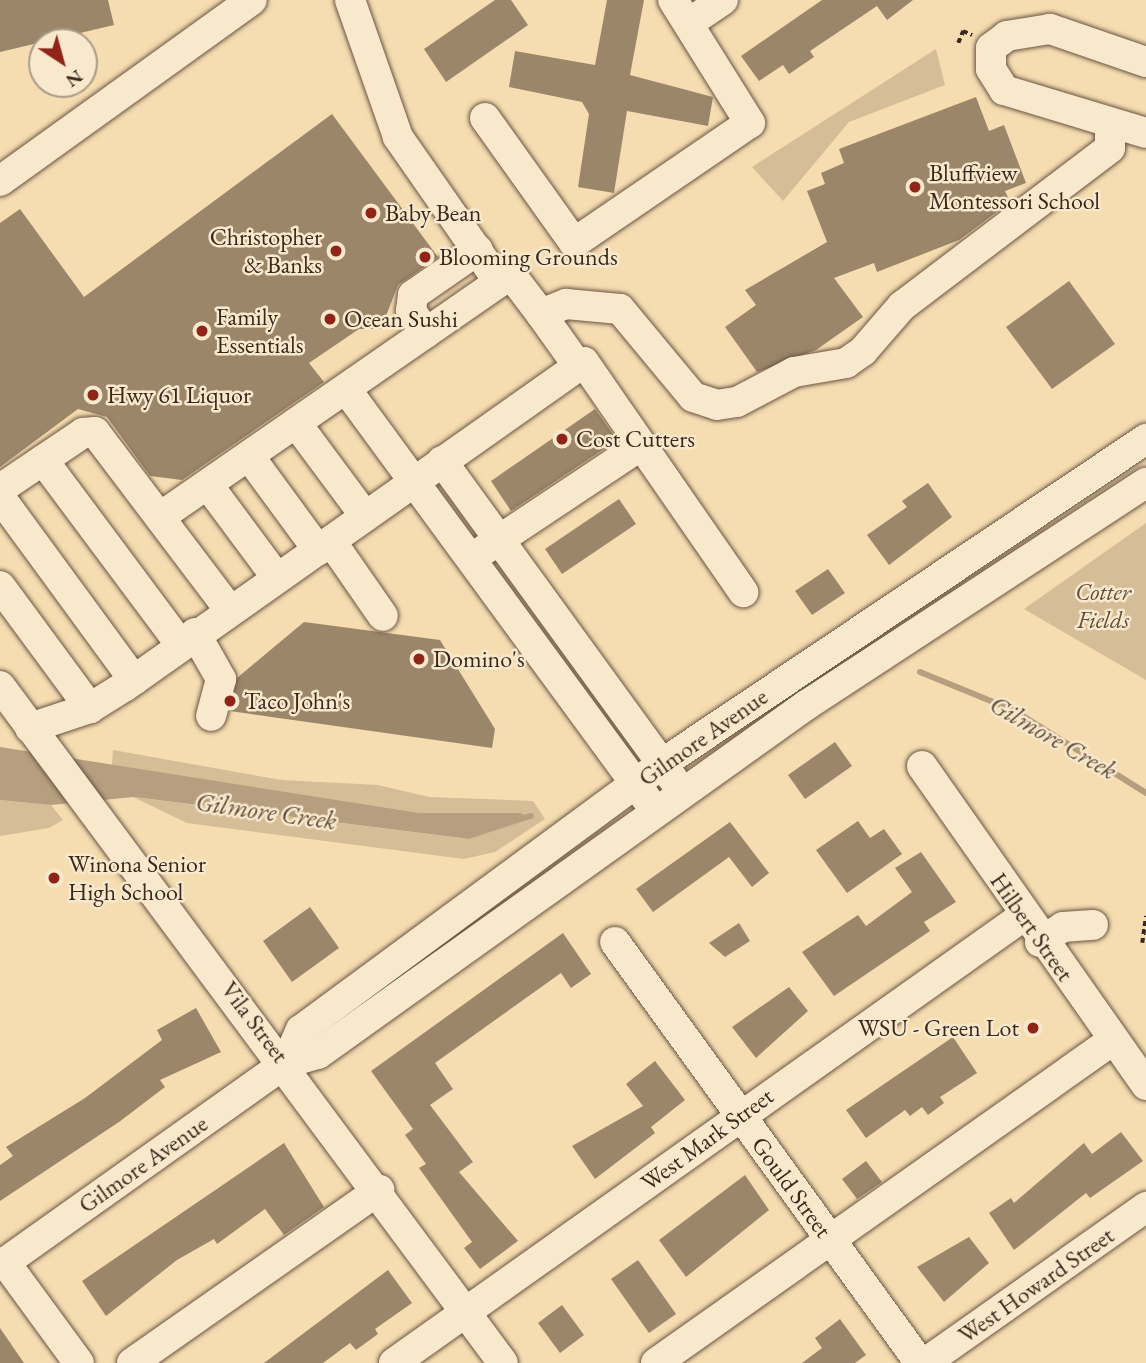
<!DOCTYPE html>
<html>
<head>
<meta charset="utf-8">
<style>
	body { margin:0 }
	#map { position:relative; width:1146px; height:1363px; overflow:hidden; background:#f5dcb1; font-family:"EB Garamond",serif }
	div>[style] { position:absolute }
	.green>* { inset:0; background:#d5bd98 }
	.water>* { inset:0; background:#b69f7f }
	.stream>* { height:6px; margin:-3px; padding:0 3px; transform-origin:3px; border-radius:3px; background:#b69f7f }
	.building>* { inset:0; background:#9c866a }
	.path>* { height:3.5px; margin-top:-1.75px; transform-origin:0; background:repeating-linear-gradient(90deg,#3b281d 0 5px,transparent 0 8.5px) }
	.roads { filter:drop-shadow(0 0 2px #6a5542) drop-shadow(0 0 2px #6a5542) }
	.minor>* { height:30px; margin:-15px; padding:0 15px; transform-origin:15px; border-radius:15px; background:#f8e8cc }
	.dots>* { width:19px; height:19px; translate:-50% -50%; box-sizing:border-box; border:4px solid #f8e8cc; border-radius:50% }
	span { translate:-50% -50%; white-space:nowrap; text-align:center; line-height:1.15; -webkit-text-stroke:5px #f8e8cc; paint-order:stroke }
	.poi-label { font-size:24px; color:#3b281d }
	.left { translate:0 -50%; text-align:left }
	.right { translate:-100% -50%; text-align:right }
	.park-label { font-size:24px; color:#624d3c; font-style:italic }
	.street-label { font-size:24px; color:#3b281d }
	.water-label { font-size:26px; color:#604c3a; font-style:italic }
	.north { position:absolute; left:28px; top:28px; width:70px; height:70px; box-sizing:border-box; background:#f8e8cc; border:2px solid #ac9b86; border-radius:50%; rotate:144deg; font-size:19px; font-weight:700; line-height:28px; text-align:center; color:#3b281d }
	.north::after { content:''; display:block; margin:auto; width:24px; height:32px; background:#8f2418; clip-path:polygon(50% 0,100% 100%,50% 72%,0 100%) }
</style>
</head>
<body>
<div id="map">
	<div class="green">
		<div style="clip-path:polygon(936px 49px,945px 85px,849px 122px,783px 201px,752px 167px)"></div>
		<div style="clip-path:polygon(1146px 523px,1146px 680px,1024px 609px)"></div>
		<div style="clip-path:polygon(113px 750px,281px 780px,378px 785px,429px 797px,533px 801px,545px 819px,495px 852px,464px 859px,187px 823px,133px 797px,468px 839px,526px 820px,520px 813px,420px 813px,112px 765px)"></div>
		<div style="clip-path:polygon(0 800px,51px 805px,63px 820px,49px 828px,0 836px)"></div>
	</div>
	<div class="water">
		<div style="clip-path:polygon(0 747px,420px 813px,521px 813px,527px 820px,469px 839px,134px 797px,51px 805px,0 800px)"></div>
	</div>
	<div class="stream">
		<div style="left:920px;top:672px;width:103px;rotate:22.3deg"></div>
		<div style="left:1015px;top:711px;width:155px;rotate:32deg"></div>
		<div style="left:516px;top:819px;width:15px;rotate:-11deg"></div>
	</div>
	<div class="building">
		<div style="clip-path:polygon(0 0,108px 0,114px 25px,0 52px)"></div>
		<div style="clip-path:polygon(495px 0,511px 0,528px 25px,446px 82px,424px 49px)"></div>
		<div style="clip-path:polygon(607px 0,644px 0,630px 75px,713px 97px,708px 126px,627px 111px,614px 193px,578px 187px,589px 114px,582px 102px,509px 87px,515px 51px,595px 65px)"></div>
		<div style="clip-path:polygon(822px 0,913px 0,887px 20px,877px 6px,810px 51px,814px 57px,789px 74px,783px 65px,759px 81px,741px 56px)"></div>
		<div style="clip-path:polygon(976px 97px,989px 131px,1004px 125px,1026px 183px,1005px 191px,1010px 202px,959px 240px,877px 272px,874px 263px,834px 278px,863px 317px,816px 350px,757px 372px,725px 327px,756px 305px,745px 290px,827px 242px,807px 191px,825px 184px,821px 173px,844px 163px,839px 149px)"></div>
		<div style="clip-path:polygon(332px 114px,438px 257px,398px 285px,381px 329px,359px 329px,309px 363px,324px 382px,182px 480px,150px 476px,107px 417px,78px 409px,0 467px,0 223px,20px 209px,84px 297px)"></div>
		<div style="clip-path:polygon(1069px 281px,1115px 344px,1052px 389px,1006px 327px)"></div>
		<div style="clip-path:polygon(595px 409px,617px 440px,511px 511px,491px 481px)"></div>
		<div style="clip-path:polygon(928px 483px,952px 517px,889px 565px,867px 535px,907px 507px,902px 501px)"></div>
		<div style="clip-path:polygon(619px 499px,636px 524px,562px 574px,545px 549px)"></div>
		<div style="clip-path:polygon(828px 569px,845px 593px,812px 615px,795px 591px)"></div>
		<div style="clip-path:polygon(304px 622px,440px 640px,495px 729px,492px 748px,230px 711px,237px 678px)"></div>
		<div style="clip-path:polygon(835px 742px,852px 766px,805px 799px,788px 775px)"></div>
		<div style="clip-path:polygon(858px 821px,870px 838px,884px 829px,902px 854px,847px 893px,816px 850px)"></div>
		<div style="clip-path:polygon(730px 822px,769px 873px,752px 887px,729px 857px,653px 912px,636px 889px)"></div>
		<div style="clip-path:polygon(921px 852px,956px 902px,924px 922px,930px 931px,834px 996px,802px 952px,858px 915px,866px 926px,912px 892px,895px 868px)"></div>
		<div style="clip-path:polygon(310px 907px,339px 948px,292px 982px,263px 941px)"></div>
		<div style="clip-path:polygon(739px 923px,750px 941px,725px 957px,709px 943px)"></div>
		<div style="clip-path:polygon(563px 933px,591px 974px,571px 988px,561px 973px,435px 1063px,453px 1089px,430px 1105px,473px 1162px,459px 1172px,518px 1241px,480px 1269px,464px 1248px,472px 1242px,419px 1168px,426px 1164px,405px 1135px,413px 1129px,371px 1071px)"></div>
		<div style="clip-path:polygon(789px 987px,808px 1011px,756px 1058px,732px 1027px)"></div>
		<div style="clip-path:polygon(196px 1008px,221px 1052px,160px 1080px,165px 1087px,119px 1122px,0 1201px,0 1165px,13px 1156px,6px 1147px,85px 1098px,162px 1040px,157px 1030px)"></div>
		<div style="clip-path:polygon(953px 1037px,977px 1073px,940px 1097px,944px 1103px,928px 1115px,922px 1107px,910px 1116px,905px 1110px,866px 1138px,846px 1110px)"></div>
		<div style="clip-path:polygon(655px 1061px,685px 1100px,651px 1127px,655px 1133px,595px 1179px,572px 1146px,643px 1106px,626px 1084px)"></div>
		<div style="clip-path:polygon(1121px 1132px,1143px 1161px,1090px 1198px,1086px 1193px,1014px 1250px,989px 1213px,1011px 1198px,1014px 1203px,1084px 1143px,1092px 1154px)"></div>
		<div style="clip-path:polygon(284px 1143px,324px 1207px,284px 1235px,265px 1209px,217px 1244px,214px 1239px,177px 1260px,106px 1316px,82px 1281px)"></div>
		<div style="clip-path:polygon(866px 1161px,882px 1182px,857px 1199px,842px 1179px)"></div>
		<div style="clip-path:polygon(745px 1175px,769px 1210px,686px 1277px,659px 1240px)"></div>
		<div style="clip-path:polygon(969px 1237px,989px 1263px,944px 1302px,917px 1267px)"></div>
		<div style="clip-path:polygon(638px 1260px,676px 1314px,649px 1333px,611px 1279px)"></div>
		<div style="clip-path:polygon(388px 1270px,412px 1303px,375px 1329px,378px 1334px,356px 1350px,350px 1343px,323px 1363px,264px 1363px)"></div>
		<div style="clip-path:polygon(562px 1305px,584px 1335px,560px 1353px,538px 1323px)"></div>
		<div style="clip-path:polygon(840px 1319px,866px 1355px,855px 1363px,802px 1363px,822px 1348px,815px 1338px)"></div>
		<div style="clip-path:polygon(0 1328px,24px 1363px,0 1363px)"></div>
	</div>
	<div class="path">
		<div style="left:958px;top:43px;width:13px;rotate:-67deg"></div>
		<div style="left:963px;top:31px;width:10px;rotate:24deg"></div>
		<div style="left:1142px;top:943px;width:27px;rotate:-82deg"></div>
	</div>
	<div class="roads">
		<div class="minor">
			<div style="left:689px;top:23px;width:41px;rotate:-34.1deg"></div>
			<div style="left:1146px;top:62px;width:102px;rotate:-161deg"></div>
			<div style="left:1050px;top:29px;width:44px;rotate:170.8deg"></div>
			<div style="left:1007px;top:36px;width:20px;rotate:143deg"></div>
			<div style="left:991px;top:48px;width:21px;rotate:90deg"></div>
			<div style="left:991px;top:69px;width:25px;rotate:58deg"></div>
			<div style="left:1004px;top:90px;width:148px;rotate:16.8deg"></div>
			<div style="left:485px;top:118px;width:153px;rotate:54.5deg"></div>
			<div style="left:574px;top:243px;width:213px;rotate:-34.3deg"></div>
			<div style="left:750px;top:123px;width:145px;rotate:-122deg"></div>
			<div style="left:0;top:181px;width:310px;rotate:-35.7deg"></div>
			<div style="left:499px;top:282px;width:14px;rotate:-25deg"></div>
			<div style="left:512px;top:276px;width:48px;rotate:52.7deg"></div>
			<div style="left:541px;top:314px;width:27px;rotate:-22deg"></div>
			<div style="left:566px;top:304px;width:54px;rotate:5.3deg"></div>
			<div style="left:620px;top:309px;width:114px;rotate:50.3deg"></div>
			<div style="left:693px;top:397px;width:25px;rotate:18deg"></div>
			<div style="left:717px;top:405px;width:20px;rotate:-9deg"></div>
			<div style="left:737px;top:402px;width:64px;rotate:-27.8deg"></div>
			<div style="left:794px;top:372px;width:53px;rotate:-9.8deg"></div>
			<div style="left:846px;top:363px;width:21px;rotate:-35deg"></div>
			<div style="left:863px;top:351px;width:60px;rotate:-49.1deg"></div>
			<div style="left:902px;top:306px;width:261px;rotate:-37.2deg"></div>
			<div style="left:1110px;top:148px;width:21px;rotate:-90deg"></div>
			<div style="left:541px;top:314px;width:64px;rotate:54.6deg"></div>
			<div style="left:426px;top:333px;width:27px;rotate:-124deg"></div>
			<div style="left:411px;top:311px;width:16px;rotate:-83deg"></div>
			<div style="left:413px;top:295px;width:79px;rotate:-34.7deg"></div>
			<div style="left:346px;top:389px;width:507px;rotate:53.74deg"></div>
			<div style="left:296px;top:423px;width:116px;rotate:53.4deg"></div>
			<div style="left:249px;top:456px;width:117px;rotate:53.7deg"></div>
			<div style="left:43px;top:460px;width:229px;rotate:53.3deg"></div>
			<div style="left:442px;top:461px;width:393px;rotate:54deg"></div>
			<div style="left:208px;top:485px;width:116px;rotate:53.4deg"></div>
			<div style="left:0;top:489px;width:100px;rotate:-34deg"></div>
			<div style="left:83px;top:433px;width:12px;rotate:-5deg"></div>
			<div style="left:95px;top:432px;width:222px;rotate:52.9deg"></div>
			<div style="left:0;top:497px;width:227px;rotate:53.8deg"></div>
			<div style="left:160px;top:517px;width:412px;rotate:-34.7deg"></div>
			<div style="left:499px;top:282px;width:177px;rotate:-124.9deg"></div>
			<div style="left:398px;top:137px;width:145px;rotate:-109.3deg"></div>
			<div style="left:331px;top:541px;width:91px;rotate:55.3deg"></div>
			<div style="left:484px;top:550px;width:187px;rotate:-33.7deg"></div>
			<div style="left:0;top:586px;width:152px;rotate:53.6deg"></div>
			<div style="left:195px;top:633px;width:53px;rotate:60.5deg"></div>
			<div style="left:221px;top:679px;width:38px;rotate:105deg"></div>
			<div style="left:0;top:686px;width:843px;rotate:53.39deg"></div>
			<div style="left:30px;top:728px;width:63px;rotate:-18.4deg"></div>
			<div style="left:90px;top:708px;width:40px;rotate:-32deg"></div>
			<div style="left:124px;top:687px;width:563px;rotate:-35.24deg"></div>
			<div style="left:584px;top:362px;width:280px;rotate:55.3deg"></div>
			<div style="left:922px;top:766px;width:390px;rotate:54.9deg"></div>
			<div style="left:615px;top:942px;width:520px;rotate:54.08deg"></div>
			<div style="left:1040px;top:942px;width:27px;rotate:-33deg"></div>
			<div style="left:1063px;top:927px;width:30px;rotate:-4deg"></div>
			<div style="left:286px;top:1063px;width:36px;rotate:-66deg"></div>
			<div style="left:301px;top:1030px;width:450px;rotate:-36.4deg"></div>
			<div style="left:663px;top:763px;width:582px;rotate:-33.85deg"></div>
			<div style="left:5px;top:1262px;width:125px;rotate:53.8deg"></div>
			<div style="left:0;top:1266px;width:351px;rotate:-35.4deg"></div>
			<div style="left:286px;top:1063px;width:33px;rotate:-16deg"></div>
			<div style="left:318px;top:1054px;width:602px;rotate:-35.54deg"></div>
			<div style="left:808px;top:704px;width:404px;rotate:-33.2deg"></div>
			<div style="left:132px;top:1363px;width:302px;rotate:-35deg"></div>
			<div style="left:394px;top:1363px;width:770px;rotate:-35.38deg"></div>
			<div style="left:656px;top:1363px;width:560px;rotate:-35.25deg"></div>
			<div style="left:925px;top:1363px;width:271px;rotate:-35.2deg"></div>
		</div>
	</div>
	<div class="dots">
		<div style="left:915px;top:187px;background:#8f2418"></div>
		<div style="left:371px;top:213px;background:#8f2418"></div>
		<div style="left:336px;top:251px;background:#8f2418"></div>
		<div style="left:425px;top:257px;background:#8f2418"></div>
		<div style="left:330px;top:319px;background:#8f2418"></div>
		<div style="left:202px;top:331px;background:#8f2418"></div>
		<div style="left:93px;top:395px;background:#8f2418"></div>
		<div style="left:562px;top:439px;background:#8f2418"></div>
		<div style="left:419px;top:659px;background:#8f2418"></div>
		<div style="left:230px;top:701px;background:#8f2418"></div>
		<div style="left:54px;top:878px;background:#8f2418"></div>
		<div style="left:1033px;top:1028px;background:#8f2418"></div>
	</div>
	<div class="poi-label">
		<span class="left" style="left:929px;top:187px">Bluffview<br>Montessori School</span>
		<span class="left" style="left:385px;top:213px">Baby Bean</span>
		<span class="right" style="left:322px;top:251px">Christopher<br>&amp; Banks</span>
		<span class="left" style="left:439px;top:257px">Blooming Grounds</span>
		<span class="left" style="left:216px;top:331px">Family<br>Essentials</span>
		<span class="left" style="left:344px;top:319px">Ocean Sushi</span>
		<span class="left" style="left:107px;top:395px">Hwy 61 Liquor</span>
		<span class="left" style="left:576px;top:439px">Cost Cutters</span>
		<span class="left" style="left:433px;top:659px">Domino's</span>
		<span class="left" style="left:244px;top:701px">Taco John's</span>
		<span class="left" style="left:68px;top:878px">Winona Senior<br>High School</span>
		<span class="right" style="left:1019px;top:1028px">WSU - Green Lot</span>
	</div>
	<div class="park-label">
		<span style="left:1103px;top:606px">Cotter<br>Fields</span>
	</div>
	<div class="street-label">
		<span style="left:703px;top:737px;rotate:-35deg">Gilmore Avenue</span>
		<span style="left:1032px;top:927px;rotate:55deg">Hilbert Street</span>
		<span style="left:255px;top:1022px;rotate:53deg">Vila Street</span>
		<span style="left:707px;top:1139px;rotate:-36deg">West Mark Street</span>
		<span style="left:143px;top:1164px;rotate:-35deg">Gilmore Avenue</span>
		<span style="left:792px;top:1187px;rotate:54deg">Gould Street</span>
		<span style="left:1036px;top:1285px;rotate:-35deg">West Howard Street</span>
	</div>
	<div class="water-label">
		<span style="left:1053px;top:738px;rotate:30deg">Gilmore Creek</span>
		<span style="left:266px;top:812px;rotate:8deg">Gilmore Creek</span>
	</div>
	<div class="north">N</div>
</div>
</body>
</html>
